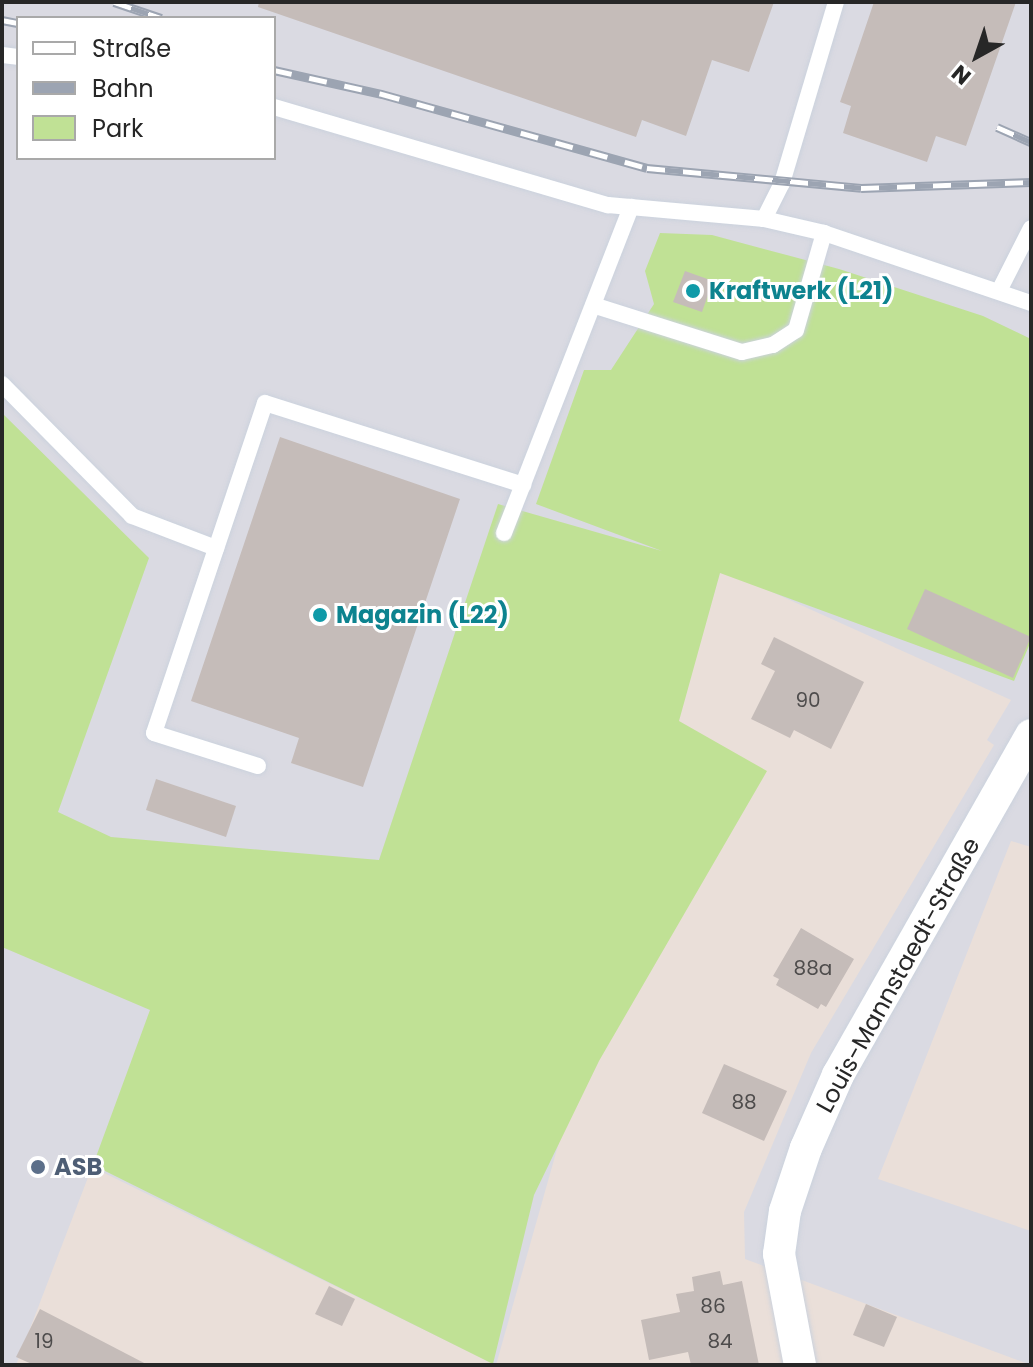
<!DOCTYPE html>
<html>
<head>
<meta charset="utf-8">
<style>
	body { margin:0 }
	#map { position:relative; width:1033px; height:1367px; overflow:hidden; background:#eadfd9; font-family:Poppins,sans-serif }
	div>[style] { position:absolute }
	.industrial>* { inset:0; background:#dadae2 }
	.green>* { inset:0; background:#c0e195 }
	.building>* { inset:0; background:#c5bcb9 }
	.roads { filter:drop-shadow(0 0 2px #cbd2dd) drop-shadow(0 0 2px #cbd2dd) }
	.service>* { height:16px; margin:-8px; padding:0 8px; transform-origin:8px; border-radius:8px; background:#fff }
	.minor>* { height:32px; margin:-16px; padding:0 16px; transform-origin:16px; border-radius:16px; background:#fff }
	.rail>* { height:9px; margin-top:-4.5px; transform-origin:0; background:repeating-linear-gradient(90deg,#fff 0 18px,#9ca4b2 0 36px); box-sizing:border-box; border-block:2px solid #9ca4b2 }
	.dots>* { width:22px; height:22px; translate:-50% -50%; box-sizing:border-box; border:4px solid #fff; border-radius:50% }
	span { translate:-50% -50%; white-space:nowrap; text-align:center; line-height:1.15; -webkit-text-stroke:6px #fff; paint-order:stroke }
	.number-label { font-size:20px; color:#4e4c4c }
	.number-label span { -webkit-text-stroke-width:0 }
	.culture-label { font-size:24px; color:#0d838f; font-weight:700 }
	.left { translate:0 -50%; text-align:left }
	.street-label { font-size:24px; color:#272727 }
	.service-label { font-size:24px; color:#4e5e75; font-weight:700 }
	.frame { position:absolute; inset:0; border:4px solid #272727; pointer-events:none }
	.legend { position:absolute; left:16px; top:16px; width:260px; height:144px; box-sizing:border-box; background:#fff; border:2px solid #a9a9a9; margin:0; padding:10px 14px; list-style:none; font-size:24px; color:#272727 }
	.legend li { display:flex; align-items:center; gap:16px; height:40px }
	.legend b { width:40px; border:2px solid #a9a9a9 }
	.north { position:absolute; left:937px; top:16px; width:80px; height:80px; -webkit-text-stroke:6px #fff; paint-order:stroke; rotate:220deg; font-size:22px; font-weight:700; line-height:32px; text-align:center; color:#272727 }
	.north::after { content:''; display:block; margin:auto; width:28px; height:36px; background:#272727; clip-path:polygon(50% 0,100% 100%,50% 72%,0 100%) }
</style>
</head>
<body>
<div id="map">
	<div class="industrial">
		<div style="clip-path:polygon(evenodd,2px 2px,1031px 2px,1031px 847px,1011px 841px,878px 1179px,1031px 1231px,1031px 1365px,745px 1259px,744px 1212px,811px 1053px,994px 745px,987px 740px,1011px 700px,721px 569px,496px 1365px,92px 1167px,16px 1365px,2px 1365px,2px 2px,18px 18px,274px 18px,274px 158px,18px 158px,18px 18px)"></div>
	</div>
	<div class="green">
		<div style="clip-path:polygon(660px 233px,712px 235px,839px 269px,983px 316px,1031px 339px,1031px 641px,1014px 681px,720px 573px,679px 721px,767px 771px,599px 1061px,534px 1195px,493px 1364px,93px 1165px,150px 1010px,2px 947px,2px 413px,149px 558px,58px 812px,111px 837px,379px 860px,498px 504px,662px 551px,536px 504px,584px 370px,611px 370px,654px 304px,645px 271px)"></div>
	</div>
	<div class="building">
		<div style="clip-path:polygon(259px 2px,774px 2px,749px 72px,712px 60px,686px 136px,642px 120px,636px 137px,258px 7px)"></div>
		<div style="clip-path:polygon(874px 2px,1016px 2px,966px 146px,936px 136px,927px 162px,843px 133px,851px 106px,840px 102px)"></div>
		<div style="clip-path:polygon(685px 271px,713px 281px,702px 312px,673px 302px)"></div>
		<div style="clip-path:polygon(280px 437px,460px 499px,363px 787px,291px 763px,299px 738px,191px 701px)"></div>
		<div style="clip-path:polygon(925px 589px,1031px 637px,1013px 678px,907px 629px)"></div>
		<div style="clip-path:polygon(774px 637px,864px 682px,831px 749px,794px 730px,790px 738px,751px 719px,775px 671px,761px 664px)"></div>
		<div style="clip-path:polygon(156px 779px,236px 806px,226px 837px,146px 810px)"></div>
		<div style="clip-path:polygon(801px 928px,854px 959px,826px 1007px,821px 1004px,818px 1009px,776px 985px,779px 979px,773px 976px)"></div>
		<div style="clip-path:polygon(724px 1064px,787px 1091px,764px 1141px,702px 1113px)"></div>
		<div style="clip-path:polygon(720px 1271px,723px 1285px,742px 1281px,759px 1365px,691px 1365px,688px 1352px,649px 1360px,641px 1320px,680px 1312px,676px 1294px,694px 1291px,692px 1277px)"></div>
		<div style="clip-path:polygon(329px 1286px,355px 1299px,342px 1326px,315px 1314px)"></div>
		<div style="clip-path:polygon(866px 1304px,897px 1317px,884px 1347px,853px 1335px)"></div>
		<div style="clip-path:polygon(40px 1309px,71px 1325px,148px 1365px,34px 1365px,16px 1357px)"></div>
	</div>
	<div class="roads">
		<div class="service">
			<div style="left:2px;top:55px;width:16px;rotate:7deg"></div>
			<div style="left:274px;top:107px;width:348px;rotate:16.4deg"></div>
			<div style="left:608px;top:205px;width:157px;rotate:5.1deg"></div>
			<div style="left:764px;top:219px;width:62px;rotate:13.1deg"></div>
			<div style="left:824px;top:233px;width:219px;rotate:18.7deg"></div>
			<div style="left:764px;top:219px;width:40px;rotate:-63.4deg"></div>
			<div style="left:782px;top:183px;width:189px;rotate:-73.4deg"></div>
			<div style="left:1000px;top:289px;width:68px;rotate:-63.1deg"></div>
			<div style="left:596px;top:306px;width:153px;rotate:17.5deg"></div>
			<div style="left:742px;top:352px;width:32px;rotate:-13deg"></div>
			<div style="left:773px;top:345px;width:27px;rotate:-33deg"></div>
			<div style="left:796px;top:330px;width:101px;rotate:-73.9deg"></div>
			<div style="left:2px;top:384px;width:185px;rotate:45.4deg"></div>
			<div style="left:132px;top:516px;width:90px;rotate:20.9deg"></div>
			<div style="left:504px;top:533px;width:350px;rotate:-68.7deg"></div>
			<div style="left:258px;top:766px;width:109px;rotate:-162.4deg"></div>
			<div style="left:154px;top:733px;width:348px;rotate:-71.4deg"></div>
			<div style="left:265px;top:403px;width:271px;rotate:17.6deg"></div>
		</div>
		<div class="minor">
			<div style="left:800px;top:1365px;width:113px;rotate:-100.7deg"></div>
			<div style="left:779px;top:1254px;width:43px;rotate:-82.1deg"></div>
			<div style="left:785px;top:1211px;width:66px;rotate:-71.6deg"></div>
			<div style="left:806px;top:1148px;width:80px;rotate:-66.3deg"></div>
			<div style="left:838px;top:1075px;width:391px;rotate:-60.4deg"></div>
		</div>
	</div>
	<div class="rail">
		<div style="left:114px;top:2px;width:50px;rotate:18.8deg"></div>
		<div style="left:2px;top:20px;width:16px;rotate:11deg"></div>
		<div style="left:274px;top:70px;width:111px;rotate:12.5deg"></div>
		<div style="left:382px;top:94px;width:275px;rotate:15.6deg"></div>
		<div style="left:647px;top:168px;width:215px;rotate:5.3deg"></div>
		<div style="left:861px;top:188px;width:170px;rotate:-2deg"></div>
		<div style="left:997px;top:127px;width:37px;rotate:24deg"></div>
	</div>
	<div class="dots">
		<div style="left:693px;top:291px;background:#0f9aa8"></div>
		<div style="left:320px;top:615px;background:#0f9aa8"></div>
		<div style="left:38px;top:1167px;background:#5c6f8a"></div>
	</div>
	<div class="number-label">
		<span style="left:808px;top:700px">90</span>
		<span style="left:813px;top:968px">88a</span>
		<span style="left:744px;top:1102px">88</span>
		<span style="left:713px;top:1306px">86</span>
		<span style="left:44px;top:1341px">19</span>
		<span style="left:720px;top:1341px">84</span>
	</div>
	<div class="culture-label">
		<span class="left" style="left:709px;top:291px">Kraftwerk (L21)</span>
		<span class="left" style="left:336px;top:615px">Magazin (L22)</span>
	</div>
	<div class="street-label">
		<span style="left:898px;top:975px;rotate:-61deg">Louis-Mannstaedt-Straße</span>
	</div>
	<div class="service-label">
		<span class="left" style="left:54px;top:1167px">ASB</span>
	</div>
	<div class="frame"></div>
	<ul class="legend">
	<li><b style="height:10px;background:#fff"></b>Straße</li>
	<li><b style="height:10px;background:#9ca4b2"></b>Bahn</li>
	<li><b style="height:22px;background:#c0e195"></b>Park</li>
	</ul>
	<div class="north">N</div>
</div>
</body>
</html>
